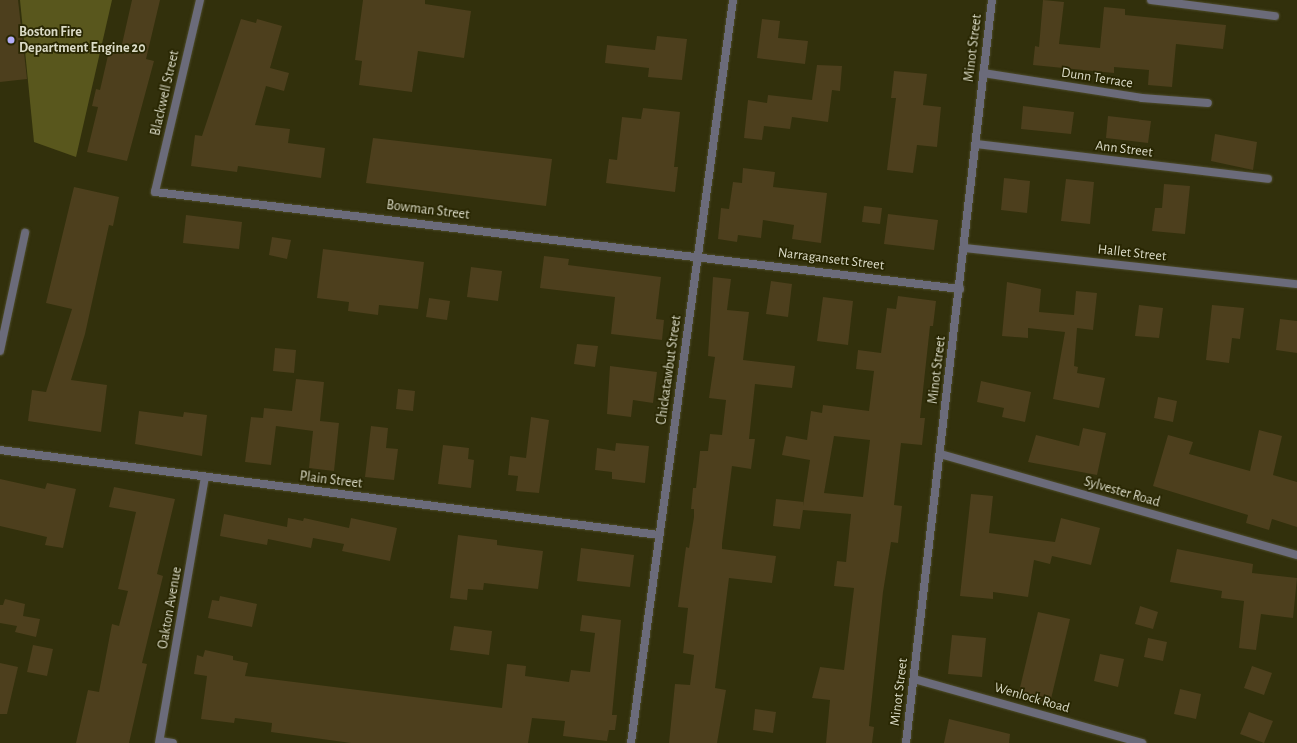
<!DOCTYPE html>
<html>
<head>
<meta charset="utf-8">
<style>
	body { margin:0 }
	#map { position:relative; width:1297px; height:743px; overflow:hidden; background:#32300c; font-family:"Alegreya Sans",sans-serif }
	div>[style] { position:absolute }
	.green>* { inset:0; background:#59571d }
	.building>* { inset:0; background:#4d3f1d }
	.roads { filter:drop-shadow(0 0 1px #4d4b2a) drop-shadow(0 0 1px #4d4b2a) }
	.street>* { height:8px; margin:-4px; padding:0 4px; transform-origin:4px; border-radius:4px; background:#6b6b7a }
	.dots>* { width:11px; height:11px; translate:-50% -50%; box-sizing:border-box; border:2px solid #282602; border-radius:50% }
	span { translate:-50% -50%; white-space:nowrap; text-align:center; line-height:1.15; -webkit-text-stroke:3.5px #282602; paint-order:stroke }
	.poi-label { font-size:14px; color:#dbdbc7; font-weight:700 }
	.left { translate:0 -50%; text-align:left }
	.street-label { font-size:14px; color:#dbdbc7 }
</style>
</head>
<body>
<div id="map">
	<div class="green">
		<div style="clip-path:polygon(20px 0,112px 0,76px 157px,34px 142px)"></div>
	</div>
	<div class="building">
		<div style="clip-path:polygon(0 0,18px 0,27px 79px,0 82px)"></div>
		<div style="clip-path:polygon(132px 0,160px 0,146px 59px,154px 61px,127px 161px,87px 152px,98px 107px,92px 106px,96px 89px,100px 90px,109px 51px,120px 53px)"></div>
		<div style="clip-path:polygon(363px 0,425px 0,425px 4px,471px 11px,464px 58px,418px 51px,412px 92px,359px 85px,362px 61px,355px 60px)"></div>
		<div style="clip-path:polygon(1043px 0,1064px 2px,1059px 44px,1100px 48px,1104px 7px,1125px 9px,1125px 15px,1226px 25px,1223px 49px,1176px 44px,1172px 87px,1148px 85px,1149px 70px,1114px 67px,1114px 73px,1033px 65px,1035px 46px,1039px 47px)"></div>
		<div style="clip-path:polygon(241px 19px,256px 23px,257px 19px,282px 26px,270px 68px,289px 73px,284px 91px,266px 86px,255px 125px,290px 129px,288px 143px,325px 148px,321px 178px,238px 166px,237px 172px,191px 166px,195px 135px,202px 136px)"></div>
		<div style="clip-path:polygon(762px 19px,780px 21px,778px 38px,808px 41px,805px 64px,757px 58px)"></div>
		<div style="clip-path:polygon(657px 36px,687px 39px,682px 80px,648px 77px,649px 68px,605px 63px,607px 45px,655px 50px)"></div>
		<div style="clip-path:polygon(817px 65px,842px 66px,840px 91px,832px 90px,828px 122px,792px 117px,790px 129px,764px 126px,762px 140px,744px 138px,748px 100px,767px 103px,768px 95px,812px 100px)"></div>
		<div style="clip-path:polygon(894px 71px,927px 74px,923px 105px,941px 107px,937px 147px,917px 145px,913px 173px,887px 170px,896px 98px,891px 98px)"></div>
		<div style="clip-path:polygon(1023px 106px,1074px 112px,1071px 134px,1021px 129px)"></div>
		<div style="clip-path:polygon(643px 108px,680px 112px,674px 167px,678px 167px,675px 192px,606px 183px,609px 159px,617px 160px,622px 117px,641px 119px)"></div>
		<div style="clip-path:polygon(1108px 116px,1151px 121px,1148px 143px,1106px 138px)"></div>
		<div style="clip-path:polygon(1215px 134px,1257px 142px,1253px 170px,1211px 161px)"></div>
		<div style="clip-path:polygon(373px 138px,552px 159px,546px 206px,366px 183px)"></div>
		<div style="clip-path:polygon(743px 168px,775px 172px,773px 187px,827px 193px,821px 243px,792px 239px,794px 225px,763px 220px,761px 238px,738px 235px,737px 242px,718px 239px,721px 208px,729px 209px,733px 182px,742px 183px)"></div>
		<div style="clip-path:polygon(1004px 178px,1030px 181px,1027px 213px,1001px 210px)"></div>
		<div style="clip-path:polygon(1066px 179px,1094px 182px,1090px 224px,1061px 221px)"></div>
		<div style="clip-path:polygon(1164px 184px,1190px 186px,1185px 234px,1152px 231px,1155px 208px,1162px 208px)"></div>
		<div style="clip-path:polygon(74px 187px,119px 197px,113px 226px,109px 225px,85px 334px,71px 380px,107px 385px,101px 432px,28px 421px,32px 390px,46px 392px,72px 309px,46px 303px)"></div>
		<div style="clip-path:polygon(864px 206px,882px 208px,880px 224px,862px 222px)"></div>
		<div style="clip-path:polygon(888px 214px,938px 220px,934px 250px,884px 244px)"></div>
		<div style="clip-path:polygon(186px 215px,242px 222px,239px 249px,183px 243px)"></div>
		<div style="clip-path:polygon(272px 237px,291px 240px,287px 259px,269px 255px)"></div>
		<div style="clip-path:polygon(323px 249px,424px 262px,418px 309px,379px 305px,378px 315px,348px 311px,349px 302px,317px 298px)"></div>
		<div style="clip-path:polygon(544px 256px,569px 259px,568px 265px,661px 277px,656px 319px,664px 320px,662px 340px,611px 334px,615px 297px,540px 288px)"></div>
		<div style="clip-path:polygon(471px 267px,502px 271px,498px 301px,467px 297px)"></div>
		<div style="clip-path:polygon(713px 277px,731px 279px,727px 310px,749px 312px,743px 360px,795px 366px,792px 388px,755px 384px,749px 439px,755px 439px,751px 469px,732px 466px,722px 544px,722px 549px,776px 556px,772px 583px,729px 578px,715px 688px,726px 690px,717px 743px,669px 743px,675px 684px,690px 685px,694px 655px,683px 653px,688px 608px,678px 607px,686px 547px,689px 548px,694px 517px,694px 509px,691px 509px,693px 488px,696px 488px,700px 451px,708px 451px,710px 434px,722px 435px,726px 400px,709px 398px,715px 357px,708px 356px)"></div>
		<div style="clip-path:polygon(771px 281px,792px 284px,788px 317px,766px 314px)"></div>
		<div style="clip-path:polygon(1007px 282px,1041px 289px,1039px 312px,1074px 315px,1076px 291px,1097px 293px,1093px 330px,1077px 328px,1074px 366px,1078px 367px,1077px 373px,1105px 378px,1099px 408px,1053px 399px,1065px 332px,1028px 328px,1028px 338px,1002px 336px)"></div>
		<div style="clip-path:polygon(evenodd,898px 296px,936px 301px,933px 326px,930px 326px,920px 418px,925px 418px,922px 445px,901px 443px,894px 505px,902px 506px,898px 543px,891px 542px,883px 592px,869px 726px,874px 727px,872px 743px,826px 743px,830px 700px,812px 698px,820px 667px,844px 670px,854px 588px,834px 586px,837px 561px,846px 562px,851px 514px,803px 510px,800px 529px,773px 526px,776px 499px,804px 502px,803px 506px,810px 460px,782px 455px,786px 436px,807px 440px,811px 411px,822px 413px,823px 405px,869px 411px,874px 371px,856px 369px,858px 350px,881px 353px,887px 308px,896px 309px,898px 296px,834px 436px,870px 440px,863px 497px,824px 493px,834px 436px)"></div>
		<div style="clip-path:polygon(823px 297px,853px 301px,848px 345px,817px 341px)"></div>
		<div style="clip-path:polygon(429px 298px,450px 301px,447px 320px,426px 317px)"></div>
		<div style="clip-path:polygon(1139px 305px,1163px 308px,1159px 338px,1135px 336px)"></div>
		<div style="clip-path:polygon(1212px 305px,1244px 308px,1240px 339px,1232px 338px,1229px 363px,1206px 360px)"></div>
		<div style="clip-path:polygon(1280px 319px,1297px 321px,1297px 353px,1276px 350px)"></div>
		<div style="clip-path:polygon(577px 344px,598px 346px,595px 367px,574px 364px)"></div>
		<div style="clip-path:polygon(275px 348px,296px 350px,294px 373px,273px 371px)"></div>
		<div style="clip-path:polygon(610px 366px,657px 372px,653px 403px,633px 400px,631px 417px,607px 414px)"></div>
		<div style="clip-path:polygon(296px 379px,324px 382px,320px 421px,339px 423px,334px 471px,309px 468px,313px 431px,276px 426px,271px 465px,245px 462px,251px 417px,263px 418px,264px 408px,292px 411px)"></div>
		<div style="clip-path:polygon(981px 381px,1031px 392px,1025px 422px,1002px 417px,1004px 408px,977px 402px)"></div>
		<div style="clip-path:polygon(398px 389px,415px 391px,413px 411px,396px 409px)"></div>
		<div style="clip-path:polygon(1158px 397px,1177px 401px,1173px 422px,1154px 418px)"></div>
		<div style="clip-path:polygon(139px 411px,183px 417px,184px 412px,207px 415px,202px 456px,135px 444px)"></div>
		<div style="clip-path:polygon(531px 417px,549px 420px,539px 493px,516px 491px,518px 476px,508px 475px,510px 456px,526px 458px)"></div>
		<div style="clip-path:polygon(371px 426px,388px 428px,386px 448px,398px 449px,394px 480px,365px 477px)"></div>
		<div style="clip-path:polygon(1083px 428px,1106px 433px,1097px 475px,1028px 462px,1036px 435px,1079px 446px)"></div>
		<div style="clip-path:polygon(1259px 430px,1282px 436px,1273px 475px,1297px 482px,1297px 527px,1272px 519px,1269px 530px,1246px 523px,1248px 515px,1153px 486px,1168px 435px,1193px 442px,1189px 454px,1250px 471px)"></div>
		<div style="clip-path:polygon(616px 443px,649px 446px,645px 483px,612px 479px,612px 472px,595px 470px,597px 448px,615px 451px)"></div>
		<div style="clip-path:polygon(443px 445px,469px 448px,468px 459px,474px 460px,471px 488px,438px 484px)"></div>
		<div style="clip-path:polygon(0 479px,45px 489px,47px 483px,76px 489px,63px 548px,45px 545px,47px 537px,0 526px)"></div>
		<div style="clip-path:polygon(114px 487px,175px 499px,157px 574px,163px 576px,142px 663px,147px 664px,129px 743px,76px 743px,88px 690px,99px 692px,112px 624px,119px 626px,128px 591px,118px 589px,136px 512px,109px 507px)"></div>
		<div style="clip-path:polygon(971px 494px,993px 496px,989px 533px,1055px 542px,1061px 518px,1100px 528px,1091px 565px,1052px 556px,1050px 564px,1034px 560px,1028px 597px,993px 592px,993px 599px,960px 596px)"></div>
		<div style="clip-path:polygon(224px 514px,287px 527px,288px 518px,303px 521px,304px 518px,349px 528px,351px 518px,397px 528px,390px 561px,342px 551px,344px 544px,313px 538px,311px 548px,268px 539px,267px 545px,220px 536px)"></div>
		<div style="clip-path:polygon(458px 535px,497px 540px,497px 545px,543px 551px,538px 589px,484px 583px,483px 590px,468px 589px,467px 600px,450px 598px)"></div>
		<div style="clip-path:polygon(581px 548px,634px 555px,630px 587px,577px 581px)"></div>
		<div style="clip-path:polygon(1177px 549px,1253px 564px,1252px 573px,1297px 578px,1293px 618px,1261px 614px,1256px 650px,1239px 648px,1244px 601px,1221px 598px,1222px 591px,1170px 582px)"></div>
		<div style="clip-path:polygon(220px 596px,257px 604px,252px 627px,208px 618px,212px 600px,219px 601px)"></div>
		<div style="clip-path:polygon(5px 599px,25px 604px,23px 616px,40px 619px,36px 637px,15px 632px,17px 626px,0 623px,0 605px,3px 605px)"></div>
		<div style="clip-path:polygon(1140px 606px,1158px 612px,1153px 629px,1135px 624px)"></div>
		<div style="clip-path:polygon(1038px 612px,1070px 619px,1050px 703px,1018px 696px)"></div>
		<div style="clip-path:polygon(582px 615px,621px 620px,612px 715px,617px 715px,615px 730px,609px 730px,607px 741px,563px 736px,565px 721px,532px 718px,528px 743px,351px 743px,271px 732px,272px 723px,235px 718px,234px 723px,201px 719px,207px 676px,194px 674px,197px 655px,203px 657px,205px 650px,233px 656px,233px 660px,248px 663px,245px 676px,502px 708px,507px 664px,526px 666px,525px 676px,569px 682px,571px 670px,590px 672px,595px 633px,580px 631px)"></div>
		<div style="clip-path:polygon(454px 626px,492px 631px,489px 655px,450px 650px)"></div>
		<div style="clip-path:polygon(952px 635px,986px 638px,982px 677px,948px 674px)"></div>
		<div style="clip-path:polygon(1148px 638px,1167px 642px,1163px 661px,1144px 657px)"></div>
		<div style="clip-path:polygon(33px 645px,53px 649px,47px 676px,27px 672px)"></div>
		<div style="clip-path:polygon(1100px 654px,1124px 659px,1118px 687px,1094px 681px)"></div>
		<div style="clip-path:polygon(0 663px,18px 667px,7px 714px,0 714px)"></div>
		<div style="clip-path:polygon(1252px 666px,1272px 673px,1264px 695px,1244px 688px)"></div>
		<div style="clip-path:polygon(1180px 689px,1201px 694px,1196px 719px,1174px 714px)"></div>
		<div style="clip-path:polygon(755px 709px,776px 712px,773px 733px,753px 730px)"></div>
		<div style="clip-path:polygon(1249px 712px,1273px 721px,1264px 743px,1240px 734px)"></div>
		<div style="clip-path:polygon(949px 719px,1010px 734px,1009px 743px,944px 743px)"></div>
	</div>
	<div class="roads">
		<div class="street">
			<div style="left:200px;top:0;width:197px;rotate:103.2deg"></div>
			<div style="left:155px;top:192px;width:811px;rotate:6.87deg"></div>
			<div style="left:1151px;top:0;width:125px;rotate:7.4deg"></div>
			<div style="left:983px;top:73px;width:161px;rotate:8.9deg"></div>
			<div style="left:1142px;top:98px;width:66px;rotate:4.3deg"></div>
			<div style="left:976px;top:144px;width:294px;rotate:6.8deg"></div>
			<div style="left:964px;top:248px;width:335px;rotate:6.2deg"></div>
			<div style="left:0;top:351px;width:121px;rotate:-78deg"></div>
			<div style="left:0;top:450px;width:664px;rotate:7.35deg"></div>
			<div style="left:940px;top:454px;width:371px;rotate:15.8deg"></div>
			<div style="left:914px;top:679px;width:237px;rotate:15.7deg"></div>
			<div style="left:160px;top:741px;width:13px;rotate:9deg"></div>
			<div style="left:159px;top:743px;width:269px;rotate:-80.2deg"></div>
			<div style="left:631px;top:743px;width:750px;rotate:-82.18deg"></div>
			<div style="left:906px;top:743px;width:748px;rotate:-83.4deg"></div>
		</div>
	</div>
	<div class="dots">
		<div style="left:11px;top:40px;background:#b3adf9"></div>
	</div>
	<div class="poi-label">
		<span class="left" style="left:19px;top:40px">Boston Fire<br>Department Engine 20</span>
	</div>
	<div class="street-label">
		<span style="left:973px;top:48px;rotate:-83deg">Minot Street</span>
		<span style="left:1097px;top:78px;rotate:9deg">Dunn Terrace</span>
		<span style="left:165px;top:93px;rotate:-77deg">Blackwell Street</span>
		<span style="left:1124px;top:149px;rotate:7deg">Ann Street</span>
		<span style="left:428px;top:210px;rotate:7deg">Bowman Street</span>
		<span style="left:1132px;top:253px;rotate:6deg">Hallet Street</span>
		<span style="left:831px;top:259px;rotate:7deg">Narragansett Street</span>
		<span style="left:669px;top:370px;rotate:-82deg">Chickatawbut Street</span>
		<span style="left:937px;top:370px;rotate:-83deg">Minot Street</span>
		<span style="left:331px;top:480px;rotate:7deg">Plain Street</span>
		<span style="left:1122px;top:492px;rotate:16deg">Sylvester Road</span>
		<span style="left:170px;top:608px;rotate:-80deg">Oakton Avenue</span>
		<span style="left:899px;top:692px;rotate:-83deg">Minot Street</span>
		<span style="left:1032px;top:698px;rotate:16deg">Wenlock Road</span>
	</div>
</div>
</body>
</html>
